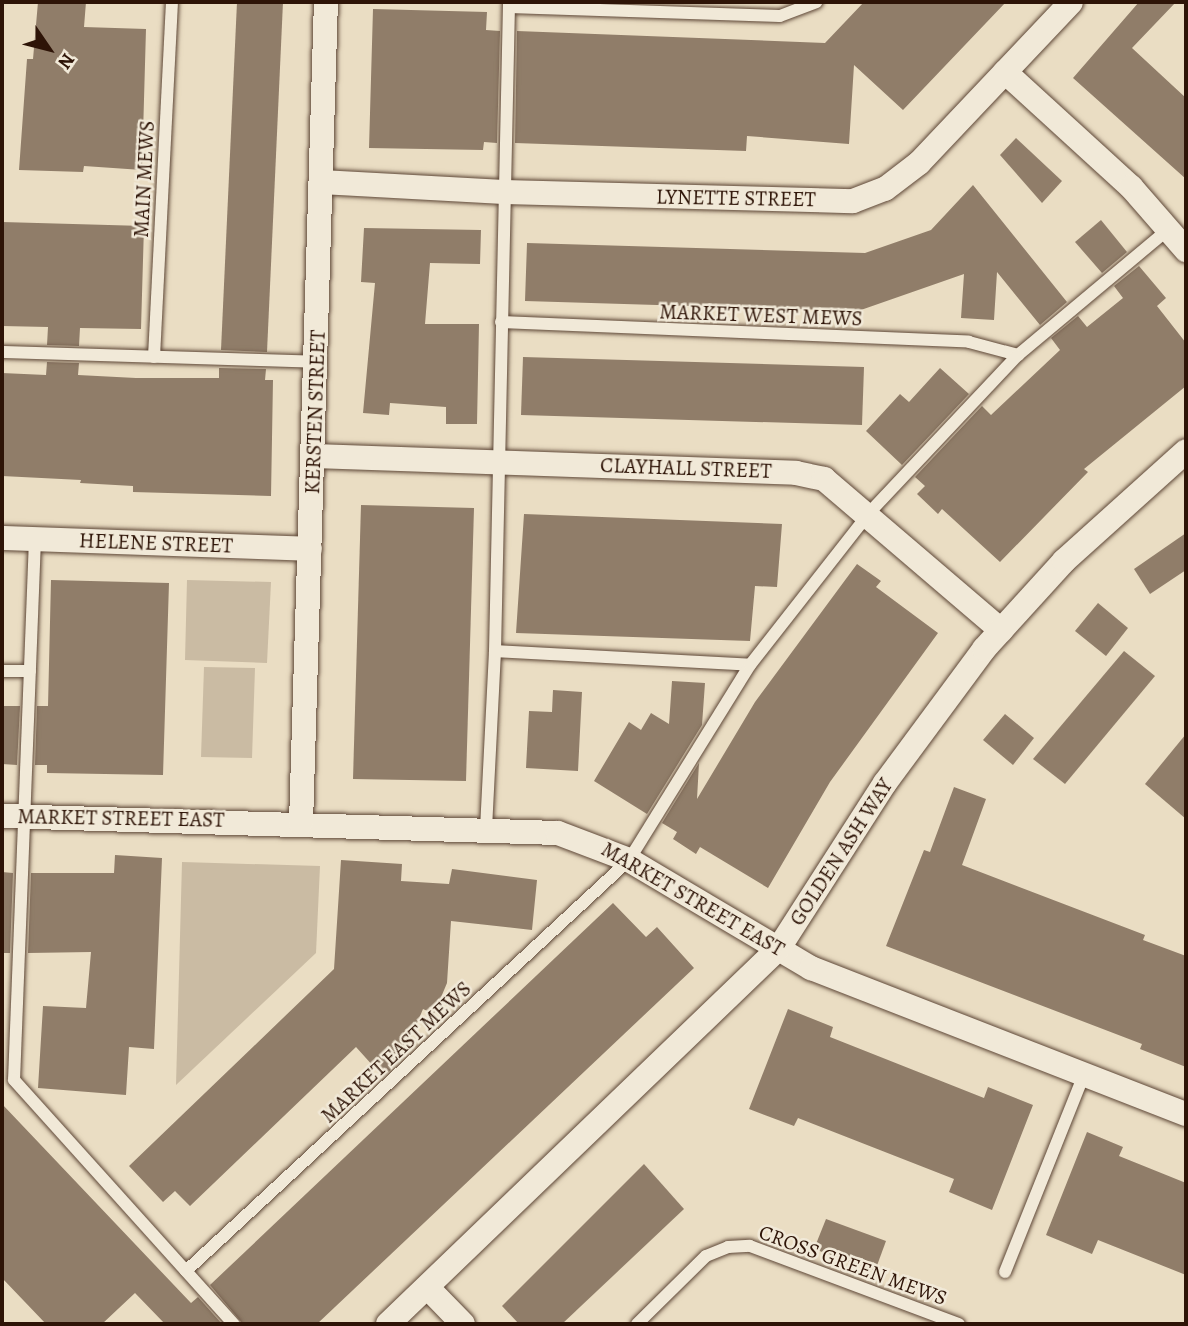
<!DOCTYPE html>
<html>
<head>
<meta charset="utf-8">
<style>
	body { margin:0 }
	#map { position:relative; width:1188px; height:1326px; overflow:hidden; background:#eaddc3; font-family:Alegreya,serif }
	div>[style] { position:absolute }
	.green>* { inset:0; background:#cabba3 }
	.building>* { inset:0; background:#907d69 }
	.roads { filter:drop-shadow(0 0 2px #5d4636) drop-shadow(0 0 2px #5d4636) }
	.service>* { height:12px; margin:-6px; padding:0 6px; transform-origin:6px; border-radius:6px; background:#f1e9d8 }
	.minor>* { height:24px; margin:-12px; padding:0 12px; transform-origin:12px; border-radius:12px; background:#f1e9d8 }
	span { translate:-50% -50%; white-space:nowrap; text-align:center; line-height:1.15; -webkit-text-stroke:5px #f1e9d8; paint-order:stroke }
	.street-label { font-size:21px; color:#2e1407 }
	.frame { position:absolute; inset:0; border:4px solid #2e1407; pointer-events:none }
	.north { position:absolute; left:14px; top:14px; width:70px; height:70px; -webkit-text-stroke:5px #f1e9d8; paint-order:stroke; rotate:125deg; font-size:19px; font-weight:700; line-height:28px; text-align:center; color:#2e1407 }
	.north::after { content:''; display:block; margin:auto; width:24px; height:32px; background:#2e1407; clip-path:polygon(50% 0,100% 100%,50% 72%,0 100%) }
</style>
</head>
<body>
<div id="map">
	<div class="green">
		<div style="clip-path:polygon(187px 580px,271px 582px,267px 663px,185px 660px)"></div>
		<div style="clip-path:polygon(204px 667px,255px 668px,252px 758px,201px 757px)"></div>
		<div style="clip-path:polygon(182px 862px,320px 866px,316px 953px,176px 1085px)"></div>
	</div>
	<div class="building">
		<div style="clip-path:polygon(38px 2px,86px 2px,84px 27px,146px 29px,142px 170px,84px 166px,83px 172px,19px 170px,27px 59px,33px 59px)"></div>
		<div style="clip-path:polygon(237px 2px,283px 2px,267px 352px,221px 350px)"></div>
		<div style="clip-path:polygon(864px 2px,1006px 2px,903px 110px,854px 65px,849px 144px,747px 136px,746px 151px,515px 143px,517px 31px,825px 43px)"></div>
		<div style="clip-path:polygon(1139px 2px,1176px 2px,1132px 48px,1186px 98px,1186px 179px,1073px 78px)"></div>
		<div style="clip-path:polygon(373px 9px,487px 12px,486px 30px,500px 31px,497px 143px,484px 142px,483px 150px,369px 148px)"></div>
		<div style="clip-path:polygon(1016px 138px,1062px 181px,1042px 203px,1000px 155px)"></div>
		<div style="clip-path:polygon(973px 185px,1067px 302px,1040px 325px,997px 272px,994px 320px,961px 318px,964px 274px,858px 311px,525px 301px,527px 243px,865px 253px,931px 230px)"></div>
		<div style="clip-path:polygon(1101px 220px,1127px 252px,1102px 273px,1075px 242px)"></div>
		<div style="clip-path:polygon(2px 222px,144px 226px,141px 329px,80px 328px,79px 346px,47px 345px,48px 327px,2px 326px)"></div>
		<div style="clip-path:polygon(364px 228px,481px 230px,480px 264px,430px 263px,425px 324px,479px 324px,477px 424px,446px 424px,446px 407px,390px 403px,389px 415px,363px 413px,375px 283px,361px 282px)"></div>
		<div style="clip-path:polygon(1139px 266px,1166px 298px,1157px 306px,1186px 343px,1186px 386px,1084px 469px,1088px 472px,1000px 562px,942px 509px,938px 514px,917px 494px,925px 486px,915px 477px,982px 406px,991px 415px,1060px 350px,1051px 338px,1078px 316px,1087px 327px,1123px 298px,1114px 286px)"></div>
		<div style="clip-path:polygon(523px 357px,864px 367px,862px 425px,521px 415px)"></div>
		<div style="clip-path:polygon(47px 362px,79px 363px,78px 375px,136px 378px,219px 378px,219px 368px,266px 369px,265px 380px,273px 380px,271px 496px,133px 492px,133px 486px,80px 483px,81px 480px,2px 476px,2px 373px,46px 375px)"></div>
		<div style="clip-path:polygon(940px 368px,969px 394px,902px 465px,866px 431px,900px 394px,909px 402px)"></div>
		<div style="clip-path:polygon(361px 505px,474px 508px,466px 781px,353px 779px)"></div>
		<div style="clip-path:polygon(524px 514px,782px 524px,777px 587px,755px 586px,750px 641px,516px 633px)"></div>
		<div style="clip-path:polygon(1186px 533px,1186px 570px,1150px 594px,1134px 569px)"></div>
		<div style="clip-path:polygon(857px 564px,881px 581px,876px 587px,938px 633px,830px 782px,768px 888px,700px 847px,696px 854px,673px 839px,677px 832px,662px 823px,699px 763px,697px 799px,755px 702px)"></div>
		<div style="clip-path:polygon(51px 580px,169px 583px,163px 775px,47px 773px,47px 765px,35px 765px,37px 706px,48px 706px)"></div>
		<div style="clip-path:polygon(1098px 603px,1128px 628px,1106px 656px,1075px 631px)"></div>
		<div style="clip-path:polygon(1124px 651px,1155px 676px,1065px 784px,1033px 759px)"></div>
		<div style="clip-path:polygon(672px 681px,705px 683px,702px 725px,647px 814px,594px 781px,629px 722px,641px 730px,651px 713px,669px 724px)"></div>
		<div style="clip-path:polygon(553px 690px,582px 692px,578px 771px,526px 768px,529px 711px,552px 712px)"></div>
		<div style="clip-path:polygon(2px 706px,20px 706px,17px 765px,2px 764px)"></div>
		<div style="clip-path:polygon(1005px 714px,1034px 738px,1013px 765px,983px 740px)"></div>
		<div style="clip-path:polygon(1186px 734px,1186px 819px,1145px 784px)"></div>
		<div style="clip-path:polygon(954px 787px,986px 799px,962px 865px,1145px 935px,1143px 940px,1186px 956px,1186px 1067px,1140px 1049px,1142px 1044px,886px 946px,924px 850px,930px 852px)"></div>
		<div style="clip-path:polygon(115px 855px,162px 858px,154px 1049px,129px 1047px,126px 1095px,38px 1088px,43px 1006px,86px 1008px,91px 952px,28px 953px,31px 873px,114px 873px)"></div>
		<div style="clip-path:polygon(341px 860px,402px 864px,401px 881px,449px 884px,452px 869px,537px 880px,532px 930px,451px 921px,447px 983px,434px 1014px,423px 1009px,402px 1059px,383px 1077px,356px 1047px,190px 1206px,175px 1191px,163px 1202px,129px 1166px,334px 969px)"></div>
		<div style="clip-path:polygon(2px 872px,13px 873px,10px 953px,2px 953px)"></div>
		<div style="clip-path:polygon(613px 903px,646px 937px,657px 927px,694px 968px,317px 1324px,243px 1324px,210px 1285px)"></div>
		<div style="clip-path:polygon(788px 1009px,833px 1027px,830px 1037px,984px 1098px,988px 1087px,1033px 1105px,992px 1210px,949px 1192px,954px 1179px,798px 1118px,794px 1126px,749px 1109px)"></div>
		<div style="clip-path:polygon(2px 1104px,191px 1303px,198px 1297px,222px 1324px,165px 1324px,135px 1293px,102px 1324px,46px 1324px,2px 1278px)"></div>
		<div style="clip-path:polygon(1087px 1132px,1123px 1147px,1119px 1156px,1186px 1183px,1186px 1275px,1098px 1240px,1092px 1254px,1046px 1235px)"></div>
		<div style="clip-path:polygon(644px 1164px,684px 1209px,562px 1324px,519px 1324px,502px 1306px)"></div>
		<div style="clip-path:polygon(826px 1219px,886px 1241px,875px 1271px,814px 1249px)"></div>
	</div>
	<div class="roads">
		<div class="service">
			<div style="left:509px;top:7px;width:271px;rotate:1.9deg"></div>
			<div style="left:780px;top:16px;width:39px;rotate:-21deg"></div>
			<div style="left:501px;top:322px;width:468px;rotate:2.4deg"></div>
			<div style="left:969px;top:342px;width:51px;rotate:14.9deg"></div>
			<div style="left:1018px;top:355px;width:198px;rotate:-39.9deg"></div>
			<div style="left:2px;top:352px;width:316px;rotate:1.8deg"></div>
			<div style="left:154px;top:357px;width:355px;rotate:-87.1deg"></div>
			<div style="left:35px;top:539px;width:541px;rotate:92.22deg"></div>
			<div style="left:14px;top:1080px;width:329px;rotate:48deg"></div>
			<div style="left:495px;top:651px;width:255px;rotate:3.1deg"></div>
			<div style="left:2px;top:671px;width:28px"></div>
			<div style="left:486px;top:829px;width:178px;rotate:-87.1deg"></div>
			<div style="left:495px;top:651px;width:649px;rotate:-88.76deg"></div>
			<div style="left:186px;top:1271px;width:604px;rotate:-42.85deg"></div>
			<div style="left:629px;top:860px;width:229px;rotate:-58.2deg"></div>
			<div style="left:750px;top:665px;width:193px;rotate:-51.9deg"></div>
			<div style="left:869px;top:513px;width:217px;rotate:-46.7deg"></div>
			<div style="left:1005px;top:1272px;width:213px;rotate:-68.2deg"></div>
			<div style="left:637px;top:1324px;width:97px;rotate:-44.6deg"></div>
			<div style="left:706px;top:1256px;width:24px;rotate:-22deg"></div>
			<div style="left:728px;top:1247px;width:22px;rotate:-3deg"></div>
			<div style="left:750px;top:1246px;width:223px;rotate:20.5deg"></div>
		</div>
		<div class="minor">
			<div style="left:1005px;top:72px;width:171px;rotate:42.4deg"></div>
			<div style="left:1131px;top:187px;width:84px;rotate:48.9deg"></div>
			<div style="left:321px;top:182px;width:183px;rotate:3.1deg"></div>
			<div style="left:504px;top:192px;width:349px;rotate:1.5deg"></div>
			<div style="left:853px;top:201px;width:34px;rotate:-21deg"></div>
			<div style="left:885px;top:189px;width:43px;rotate:-37.4deg"></div>
			<div style="left:919px;top:163px;width:221px;rotate:-46.6deg"></div>
			<div style="left:314px;top:456px;width:482px;rotate:2deg"></div>
			<div style="left:796px;top:473px;width:29px;rotate:12deg"></div>
			<div style="left:824px;top:479px;width:233px;rotate:40.5deg"></div>
			<div style="left:2px;top:538px;width:308px;rotate:2deg"></div>
			<div style="left:2px;top:816px;width:556px;rotate:1.75deg"></div>
			<div style="left:558px;top:833px;width:76px;rotate:20.8deg"></div>
			<div style="left:629px;top:860px;width:212px;rotate:30.7deg"></div>
			<div style="left:811px;top:968px;width:402px;rotate:21.3deg"></div>
			<div style="left:301px;top:823px;width:821px;rotate:-88.26deg"></div>
			<div style="left:428px;top:1288px;width:50px;rotate:45.8deg"></div>
			<div style="left:388px;top:1324px;width:542px;rotate:-43.88deg"></div>
			<div style="left:779px;top:948px;width:196px;rotate:-57.3deg"></div>
			<div style="left:885px;top:783px;width:167px;rotate:-53.5deg"></div>
			<div style="left:984px;top:649px;width:119px;rotate:-47.7deg"></div>
			<div style="left:1064px;top:561px;width:164px;rotate:-42deg"></div>
		</div>
	</div>
	<div class="street-label">
		<span style="left:144px;top:179px;rotate:-87deg">MAIN MEWS</span>
		<span style="left:736px;top:198px;rotate:1deg">LYNETTE STREET</span>
		<span style="left:761px;top:315px;rotate:2deg">MARKET WEST MEWS</span>
		<span style="left:315px;top:412px;rotate:-88deg">KERSTEN STREET</span>
		<span style="left:686px;top:468px;rotate:2deg">CLAYHALL STREET</span>
		<span style="left:156px;top:543px;rotate:2deg">HELENE STREET</span>
		<span style="left:121px;top:818px;rotate:1deg">MARKET STREET EAST</span>
		<span style="left:841px;top:852px;rotate:-57deg">GOLDEN ASH WAY</span>
		<span style="left:693px;top:899px;rotate:30deg">MARKET STREET EAST</span>
		<span style="left:396px;top:1052px;rotate:-43deg">MARKET EAST MEWS</span>
		<span style="left:853px;top:1265px;rotate:20deg">CROSS GREEN MEWS</span>
	</div>
	<div class="frame"></div>
	<div class="north">N</div>
</div>
</body>
</html>
